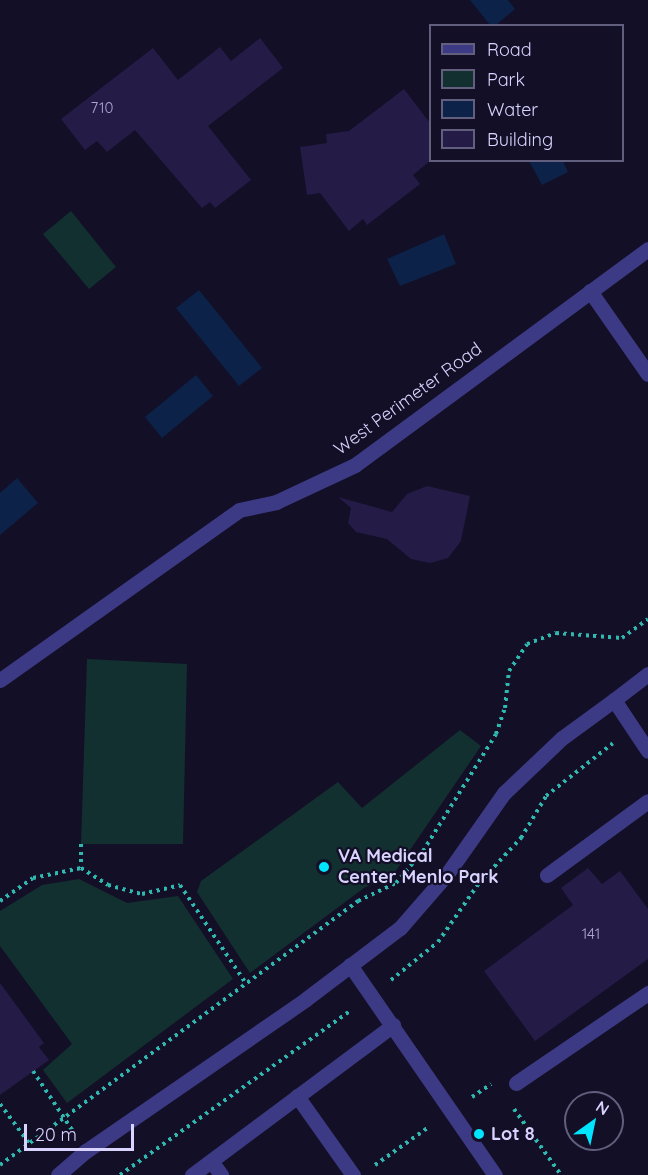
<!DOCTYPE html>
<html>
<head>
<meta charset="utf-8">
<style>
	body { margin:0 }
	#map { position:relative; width:648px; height:1175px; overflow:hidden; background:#130f26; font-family:Quicksand,sans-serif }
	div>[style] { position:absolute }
	.green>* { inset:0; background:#12302f }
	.water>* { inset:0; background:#0c2248 }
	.building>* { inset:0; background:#241b47 }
	.path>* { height:4px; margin-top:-2px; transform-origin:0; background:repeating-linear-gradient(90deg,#2fb8b0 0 3px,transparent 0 7.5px) }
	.minor>* { height:15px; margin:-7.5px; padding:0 7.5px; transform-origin:7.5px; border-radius:7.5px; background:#3d3a85 }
	.dots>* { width:16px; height:16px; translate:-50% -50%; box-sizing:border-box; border:3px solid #130f26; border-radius:50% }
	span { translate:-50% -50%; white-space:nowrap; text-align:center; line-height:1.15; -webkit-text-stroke:4.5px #130f26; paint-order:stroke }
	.number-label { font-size:15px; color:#aca6d1 }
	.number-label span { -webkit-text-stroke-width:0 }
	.street-label { font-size:18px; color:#d9d4ff }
	.poi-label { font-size:18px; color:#d9d4ff; font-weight:700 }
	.left { translate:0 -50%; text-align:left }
	.legend { position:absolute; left:429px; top:24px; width:195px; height:138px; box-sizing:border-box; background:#130f26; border:2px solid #625e7d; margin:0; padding:8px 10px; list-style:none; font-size:18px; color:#d9d4ff }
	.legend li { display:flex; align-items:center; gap:12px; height:30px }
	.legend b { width:30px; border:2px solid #625e7d }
	.north { position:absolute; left:564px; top:1091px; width:60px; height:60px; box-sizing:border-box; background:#130f26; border:2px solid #625e7d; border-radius:50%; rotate:33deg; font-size:16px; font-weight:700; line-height:24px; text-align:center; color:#d9d4ff }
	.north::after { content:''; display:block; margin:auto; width:21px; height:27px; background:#00e5ff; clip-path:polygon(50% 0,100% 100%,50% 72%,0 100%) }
	.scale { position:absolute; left:24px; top:1124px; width:110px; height:27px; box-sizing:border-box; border:3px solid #d9d4ff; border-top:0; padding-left:8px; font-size:18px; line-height:21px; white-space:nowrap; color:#d9d4ff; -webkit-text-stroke:4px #130f26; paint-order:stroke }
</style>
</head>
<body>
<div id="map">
	<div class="green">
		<div style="clip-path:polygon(71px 211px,116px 267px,89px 289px,43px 234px)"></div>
		<div style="clip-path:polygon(87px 659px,187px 664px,183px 844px,81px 844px)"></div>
		<div style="clip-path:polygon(460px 730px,481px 746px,395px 872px,364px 888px,250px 973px,197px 892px,201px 881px,338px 782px,362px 808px)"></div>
		<div style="clip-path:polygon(79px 879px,127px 903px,178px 896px,233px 979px,67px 1103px,43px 1070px,72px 1044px,0 946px,0 911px,42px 885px)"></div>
	</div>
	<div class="water">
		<div style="clip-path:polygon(470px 0,508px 0,515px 9px,496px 25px,490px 25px)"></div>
		<div style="clip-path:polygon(529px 161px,563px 161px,568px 172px,542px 185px)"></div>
		<div style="clip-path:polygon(444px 234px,456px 264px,400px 286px,387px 259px)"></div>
		<div style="clip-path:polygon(199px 290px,262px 368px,239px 386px,176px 308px)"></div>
		<div style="clip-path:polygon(196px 375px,213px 396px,162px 438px,145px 417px)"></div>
		<div style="clip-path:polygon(17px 478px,38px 503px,0 535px,0 493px)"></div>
	</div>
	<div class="building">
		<div style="clip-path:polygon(260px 38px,283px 68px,208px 126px,251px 180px,215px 208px,210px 202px,202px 208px,135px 130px,107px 152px,97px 141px,85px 150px,61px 119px,153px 48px,178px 80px,220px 47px,231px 61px)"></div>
		<div style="clip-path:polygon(404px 89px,430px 123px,430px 161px,413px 175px,420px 184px,367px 225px,363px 219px,349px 231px,320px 193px,307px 195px,300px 147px,327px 143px,326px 134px,349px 131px)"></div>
		<div style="clip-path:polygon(427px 486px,470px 496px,461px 541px,448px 558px,430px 563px,411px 559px,387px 539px,356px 532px,348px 523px,351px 508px,338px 497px,392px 512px,407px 494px)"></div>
		<div style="clip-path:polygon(588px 868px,602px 884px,620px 871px,648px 909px,648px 959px,535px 1041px,484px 971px,573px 905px,561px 888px)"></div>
		<div style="clip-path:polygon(0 983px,44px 1043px,39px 1047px,49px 1060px,0 1095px)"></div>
	</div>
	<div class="path">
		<div style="left:81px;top:844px;width:24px;rotate:90deg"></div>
		<div style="left:81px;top:868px;width:32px;rotate:32deg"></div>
		<div style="left:108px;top:885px;width:35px;rotate:15deg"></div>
		<div style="left:142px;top:894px;width:39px;rotate:-13deg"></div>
		<div style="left:180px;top:885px;width:120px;rotate:56.2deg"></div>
		<div style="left:0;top:901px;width:40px;rotate:-34.9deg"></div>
		<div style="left:33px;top:878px;width:49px;rotate:-11.8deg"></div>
		<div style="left:391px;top:980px;width:60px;rotate:-39deg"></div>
		<div style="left:438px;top:942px;width:72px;rotate:-55.2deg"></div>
		<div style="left:479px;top:883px;width:62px;rotate:-47deg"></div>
		<div style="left:521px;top:838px;width:49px;rotate:-59.2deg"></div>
		<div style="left:546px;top:796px;width:85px;rotate:-38.3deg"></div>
		<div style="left:33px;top:1071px;width:71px;rotate:56.5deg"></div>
		<div style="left:472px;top:1097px;width:23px;rotate:-34deg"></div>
		<div style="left:0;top:1104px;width:49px;rotate:53.4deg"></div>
		<div style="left:514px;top:1109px;width:81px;rotate:54.5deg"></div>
		<div style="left:0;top:1165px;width:445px;rotate:-36.4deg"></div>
		<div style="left:358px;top:901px;width:42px;rotate:-25.3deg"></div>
		<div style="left:396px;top:883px;width:42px;rotate:-49.8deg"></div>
		<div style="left:423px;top:851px;width:138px;rotate:-58deg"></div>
		<div style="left:496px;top:734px;width:28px;rotate:-71deg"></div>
		<div style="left:505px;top:708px;width:37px;rotate:-84deg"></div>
		<div style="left:509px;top:671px;width:32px;rotate:-56deg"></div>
		<div style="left:527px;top:644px;width:31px;rotate:-21deg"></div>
		<div style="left:556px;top:633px;width:66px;rotate:4.3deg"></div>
		<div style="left:622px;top:638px;width:32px;rotate:-36deg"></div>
		<div style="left:375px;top:1165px;width:67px;rotate:-35.3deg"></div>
		<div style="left:120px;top:1175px;width:284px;rotate:-35.5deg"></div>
	</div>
	<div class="minor">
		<div style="left:590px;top:291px;width:101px;rotate:55.1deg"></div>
		<div style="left:648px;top:674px;width:43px;rotate:142.6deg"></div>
		<div style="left:614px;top:700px;width:61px;rotate:56.3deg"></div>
		<div style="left:0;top:680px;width:293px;rotate:-35.4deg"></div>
		<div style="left:239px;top:510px;width:38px;rotate:-12deg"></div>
		<div style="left:276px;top:502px;width:87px;rotate:-25.1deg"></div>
		<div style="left:355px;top:465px;width:364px;rotate:-36.4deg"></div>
		<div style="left:547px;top:875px;width:125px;rotate:-36.2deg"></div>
		<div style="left:350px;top:965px;width:255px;rotate:55.4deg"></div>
		<div style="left:516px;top:1083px;width:160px;rotate:-34.3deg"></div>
		<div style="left:297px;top:1096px;width:97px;rotate:54.7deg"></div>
		<div style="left:212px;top:1162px;width:16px;rotate:55deg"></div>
		<div style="left:58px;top:1175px;width:37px;rotate:-41deg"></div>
		<div style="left:86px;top:1151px;width:267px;rotate:-34.6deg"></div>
		<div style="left:306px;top:999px;width:118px;rotate:-37.1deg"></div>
		<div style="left:400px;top:928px;width:72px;rotate:-49deg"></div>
		<div style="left:447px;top:874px;width:99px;rotate:-54.9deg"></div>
		<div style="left:504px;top:793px;width:80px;rotate:-43.5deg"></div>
		<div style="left:562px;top:738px;width:64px;rotate:-36.2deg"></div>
		<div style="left:192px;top:1175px;width:251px;rotate:-36.7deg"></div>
	</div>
	<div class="dots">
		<div style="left:324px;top:867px;background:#00e5ff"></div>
		<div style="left:479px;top:1134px;background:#00e5ff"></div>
	</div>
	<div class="number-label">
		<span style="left:102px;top:108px">710</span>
		<span style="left:591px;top:934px">141</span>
	</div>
	<div class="street-label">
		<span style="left:408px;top:399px;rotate:-36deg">West Perimeter Road</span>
	</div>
	<div class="poi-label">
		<span class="left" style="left:338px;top:867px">VA Medical<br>Center Menlo Park</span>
		<span class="left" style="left:491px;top:1134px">Lot 8</span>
	</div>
	<ul class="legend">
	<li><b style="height:8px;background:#3d3a85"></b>Road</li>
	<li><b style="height:16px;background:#12302f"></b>Park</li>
	<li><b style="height:16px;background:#0c2248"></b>Water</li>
	<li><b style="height:16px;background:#241b47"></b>Building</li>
	</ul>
	<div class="north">N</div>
	<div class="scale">20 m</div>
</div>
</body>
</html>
